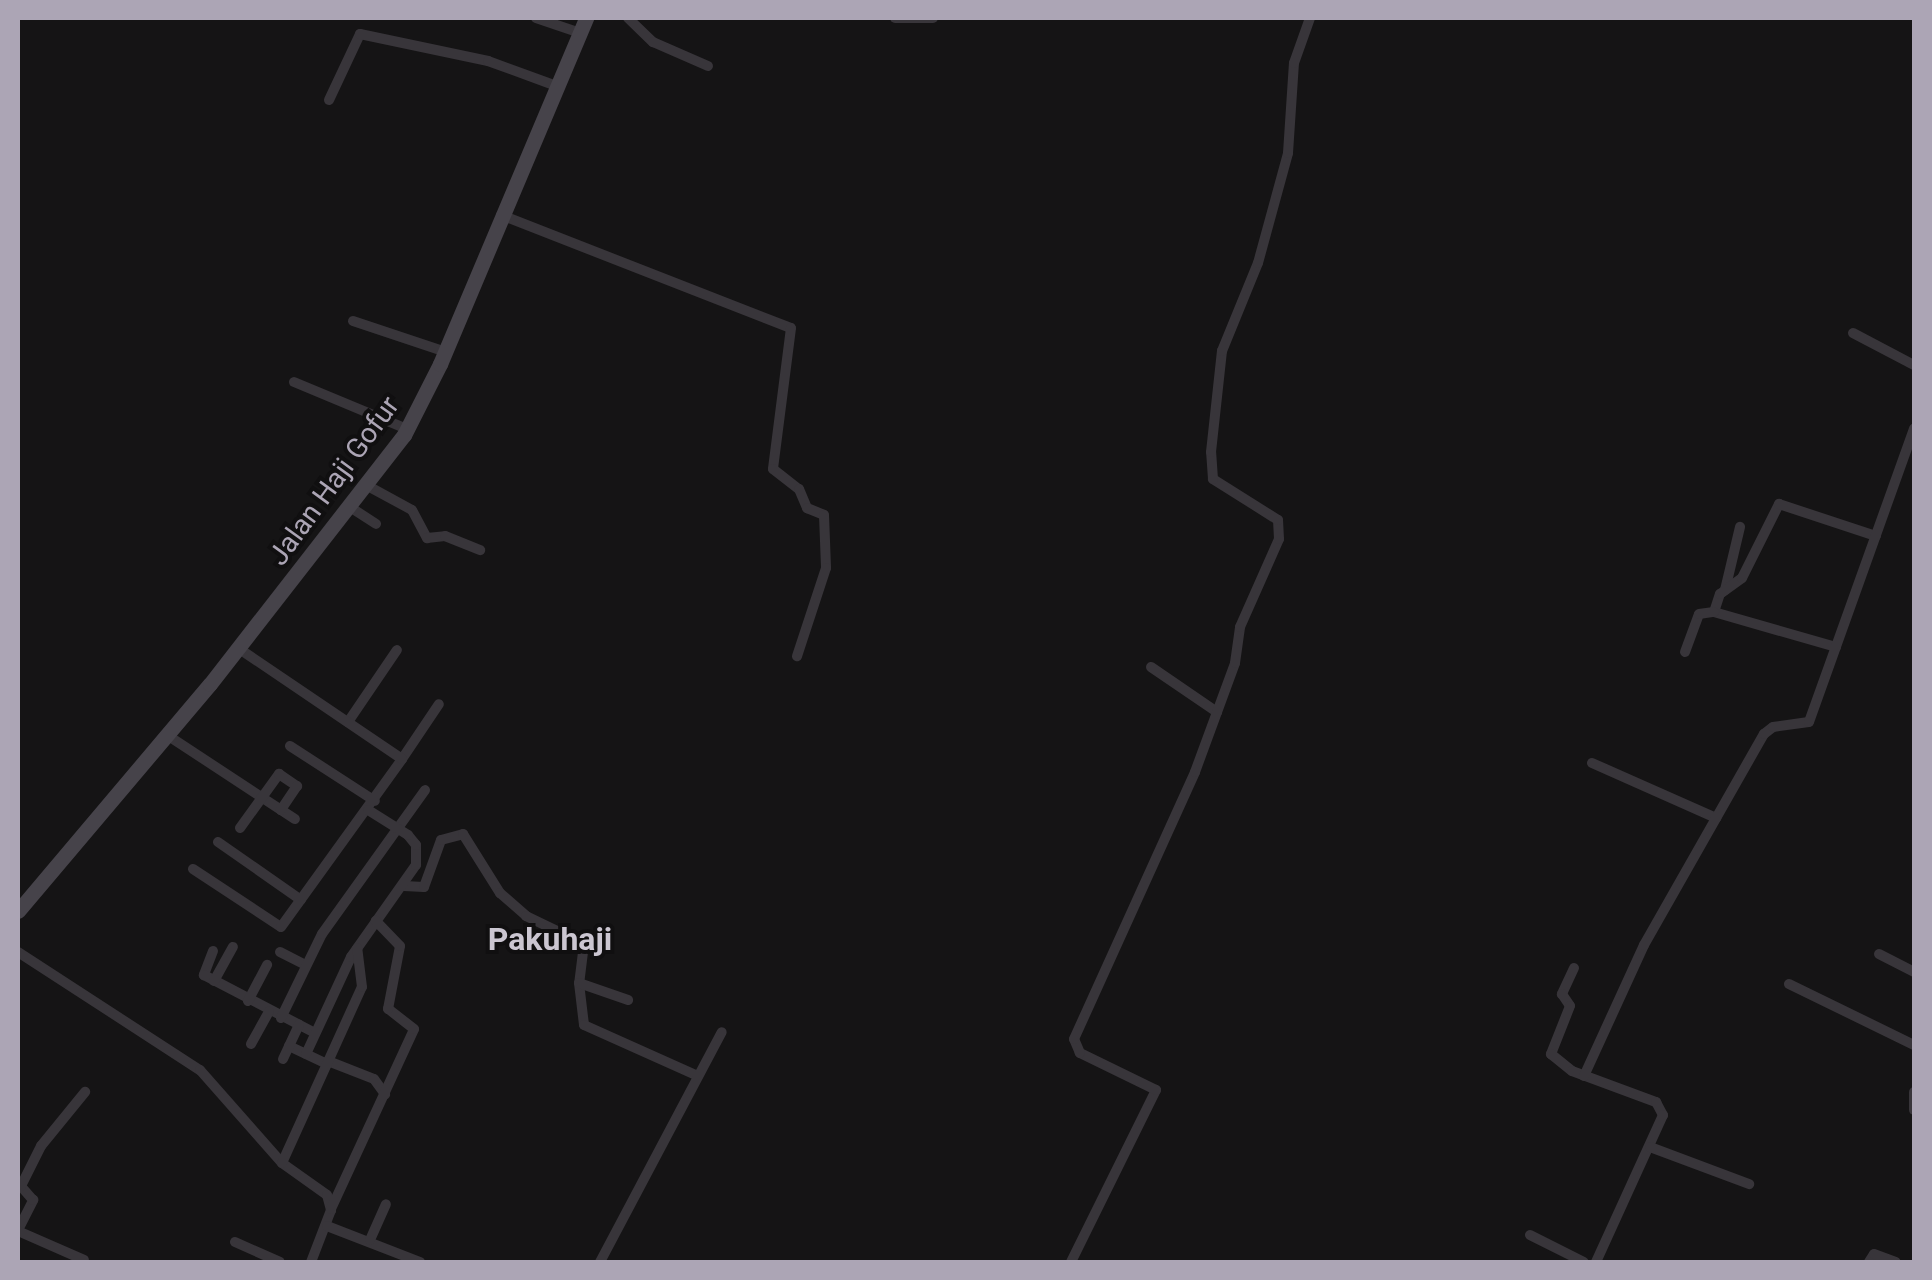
<!DOCTYPE html>
<html>
<head>
<meta charset="utf-8">
<style>
	body { margin:0 }
	#map { position:relative; width:1932px; height:1280px; overflow:hidden; background:#151415; font-family:Roboto,sans-serif }
	div>[style] { position:absolute }
	.street>* { height:10px; margin:-5px; padding:0 5px; transform-origin:5px; border-radius:5px; background:#38353a }
	.secondary>* { height:15px; margin:-7.5px; padding:0 7.5px; transform-origin:7.5px; border-radius:7.5px; background:#46434a }
	span { translate:-50% -50%; white-space:nowrap; text-align:center; line-height:1.15; -webkit-text-stroke:8px #100f10; paint-order:stroke }
	.street-label { font-size:28px; color:#aca5b5 }
	.quarter-label { font-size:32px; color:#cbc6d1; font-weight:700 }
	.frame { position:absolute; inset:0; border:20px solid #aca5b5; pointer-events:none }
</style>
</head>
<body>
<div id="map">
	<div class="street">
		<div style="left:536px;top:18px;width:46px;rotate:18.8deg"></div>
		<div style="left:628px;top:18px;width:35px;rotate:44deg"></div>
		<div style="left:653px;top:42px;width:60px;rotate:23.6deg"></div>
		<div style="left:895px;top:18px;width:38px"></div>
		<div style="left:329px;top:100px;width:73px;rotate:-64.8deg"></div>
		<div style="left:360px;top:34px;width:131px;rotate:11.9deg"></div>
		<div style="left:488px;top:61px;width:70px;rotate:20deg"></div>
		<div style="left:501px;top:215px;width:311px;rotate:21.3deg"></div>
		<div style="left:791px;top:328px;width:142px;rotate:97.3deg"></div>
		<div style="left:773px;top:469px;width:33px;rotate:38deg"></div>
		<div style="left:799px;top:489px;width:21px;rotate:67deg"></div>
		<div style="left:807px;top:508px;width:18px;rotate:22deg"></div>
		<div style="left:824px;top:515px;width:53px;rotate:87.8deg"></div>
		<div style="left:826px;top:568px;width:93px;rotate:108.2deg"></div>
		<div style="left:353px;top:321px;width:98px;rotate:18.4deg"></div>
		<div style="left:1853px;top:333px;width:69px;rotate:27.7deg"></div>
		<div style="left:294px;top:382px;width:122px;rotate:22.6deg"></div>
		<div style="left:366px;top:485px;width:52px;rotate:28.5deg"></div>
		<div style="left:412px;top:510px;width:32px;rotate:62deg"></div>
		<div style="left:427px;top:538px;width:18px;rotate:-6deg"></div>
		<div style="left:445px;top:536px;width:38px;rotate:22deg"></div>
		<div style="left:350px;top:507px;width:31px;rotate:33deg"></div>
		<div style="left:1725px;top:590px;width:65px;rotate:-76.6deg"></div>
		<div style="left:1836px;top:647px;width:127px;rotate:-164deg"></div>
		<div style="left:1714px;top:612px;width:19px;rotate:-72deg"></div>
		<div style="left:1720px;top:594px;width:27px;rotate:-36deg"></div>
		<div style="left:1742px;top:578px;width:83px;rotate:-63.4deg"></div>
		<div style="left:1779px;top:504px;width:102px;rotate:18.3deg"></div>
		<div style="left:1685px;top:652px;width:40px;rotate:-69.8deg"></div>
		<div style="left:1699px;top:614px;width:15px;rotate:-8deg"></div>
		<div style="left:1151px;top:667px;width:80px;rotate:34.3deg"></div>
		<div style="left:348px;top:722px;width:87px;rotate:-55.8deg"></div>
		<div style="left:167px;top:735px;width:153px;rotate:33.3deg"></div>
		<div style="left:290px;top:746px;width:101px;rotate:32.9deg"></div>
		<div style="left:402px;top:759px;width:66px;rotate:-56.1deg"></div>
		<div style="left:1592px;top:763px;width:136px;rotate:23.9deg"></div>
		<div style="left:240px;top:828px;width:67px;rotate:-54.2deg"></div>
		<div style="left:279px;top:774px;width:22px;rotate:34deg"></div>
		<div style="left:297px;top:786px;width:29px;rotate:124deg"></div>
		<div style="left:218px;top:842px;width:101px;rotate:34.9deg"></div>
		<div style="left:193px;top:869px;width:105px;rotate:33.4deg"></div>
		<div style="left:281px;top:927px;width:207px;rotate:-54.2deg"></div>
		<div style="left:402px;top:759px;width:198px;rotate:-145.9deg"></div>
		<div style="left:404px;top:886px;width:20px;rotate:3deg"></div>
		<div style="left:424px;top:887px;width:50px;rotate:-70.1deg"></div>
		<div style="left:441px;top:840px;width:23px;rotate:-15deg"></div>
		<div style="left:463px;top:834px;width:70px;rotate:57.9deg"></div>
		<div style="left:500px;top:893px;width:35px;rotate:41deg"></div>
		<div style="left:526px;top:916px;width:64px;rotate:25.8deg"></div>
		<div style="left:584px;top:944px;width:39px;rotate:97deg"></div>
		<div style="left:579px;top:983px;width:42px;rotate:83.2deg"></div>
		<div style="left:584px;top:1025px;width:123px;rotate:24.1deg"></div>
		<div style="left:213px;top:951px;width:26px;rotate:111deg"></div>
		<div style="left:204px;top:975px;width:125px;rotate:27.6deg"></div>
		<div style="left:18px;top:952px;width:217px;rotate:33deg"></div>
		<div style="left:200px;top:1070px;width:124px;rotate:48.6deg"></div>
		<div style="left:282px;top:1163px;width:55px;rotate:35.4deg"></div>
		<div style="left:327px;top:1195px;width:16px;rotate:75deg"></div>
		<div style="left:331px;top:1210px;width:56px;rotate:111deg"></div>
		<div style="left:280px;top:952px;width:29px;rotate:27deg"></div>
		<div style="left:1879px;top:954px;width:39px;rotate:27deg"></div>
		<div style="left:1574px;top:968px;width:29px;rotate:115deg"></div>
		<div style="left:1562px;top:994px;width:14px;rotate:56deg"></div>
		<div style="left:1570px;top:1006px;width:52px;rotate:111.6deg"></div>
		<div style="left:1551px;top:1054px;width:27px;rotate:39deg"></div>
		<div style="left:1572px;top:1071px;width:90px;rotate:20.3deg"></div>
		<div style="left:1656px;top:1102px;width:15px;rotate:62deg"></div>
		<div style="left:1663px;top:1115px;width:162px;rotate:114.5deg"></div>
		<div style="left:214px;top:981px;width:39px;rotate:-61deg"></div>
		<div style="left:579px;top:983px;width:52px;rotate:19.1deg"></div>
		<div style="left:1789px;top:984px;width:139px;rotate:26deg"></div>
		<div style="left:248px;top:1001px;width:41px;rotate:-62.2deg"></div>
		<div style="left:281px;top:1018px;width:93px;rotate:-64deg"></div>
		<div style="left:322px;top:934px;width:177px;rotate:-54.4deg"></div>
		<div style="left:251px;top:1044px;width:37px;rotate:-61deg"></div>
		<div style="left:289px;top:1046px;width:42px;rotate:25.3deg"></div>
		<div style="left:306px;top:1054px;width:107px;rotate:-65.1deg"></div>
		<div style="left:351px;top:957px;width:113px;rotate:-54.8deg"></div>
		<div style="left:416px;top:865px;width:20px;rotate:-90deg"></div>
		<div style="left:416px;top:845px;width:13px;rotate:-129deg"></div>
		<div style="left:408px;top:835px;width:47px;rotate:-148deg"></div>
		<div style="left:283px;top:1059px;width:38px;rotate:-65deg"></div>
		<div style="left:328px;top:1061px;width:49px;rotate:21.4deg"></div>
		<div style="left:374px;top:1079px;width:19px;rotate:54deg"></div>
		<div style="left:1584px;top:1076px;width:144px;rotate:-65.4deg"></div>
		<div style="left:1644px;top:945px;width:243px;rotate:-60.4deg"></div>
		<div style="left:1764px;top:734px;width:11px;rotate:-38deg"></div>
		<div style="left:1773px;top:727px;width:36px;rotate:-8deg"></div>
		<div style="left:1809px;top:722px;width:312px;rotate:-70.3deg"></div>
		<div style="left:1914px;top:1092px;width:18px;rotate:90deg"></div>
		<div style="left:1650px;top:1147px;width:106px;rotate:20.5deg"></div>
		<div style="left:282px;top:1163px;width:193px;rotate:-65.6deg"></div>
		<div style="left:362px;top:987px;width:39px;rotate:-97deg"></div>
		<div style="left:331px;top:1209px;width:198px;rotate:-65.2deg"></div>
		<div style="left:414px;top:1029px;width:33px;rotate:-142deg"></div>
		<div style="left:388px;top:1009px;width:64px;rotate:-79.2deg"></div>
		<div style="left:400px;top:946px;width:35px;rotate:-134deg"></div>
		<div style="left:327px;top:1226px;width:100px;rotate:21.2deg"></div>
		<div style="left:18px;top:1230px;width:34px;rotate:-63deg"></div>
		<div style="left:33px;top:1200px;width:18px;rotate:-131deg"></div>
		<div style="left:21px;top:1186px;width:45px;rotate:-63.4deg"></div>
		<div style="left:41px;top:1146px;width:70px;rotate:-50.8deg"></div>
		<div style="left:18px;top:1231px;width:72px;rotate:23.7deg"></div>
		<div style="left:1530px;top:1235px;width:60px;rotate:26.6deg"></div>
		<div style="left:370px;top:1240px;width:39px;rotate:-66deg"></div>
		<div style="left:235px;top:1242px;width:49px;rotate:24deg"></div>
		<div style="left:600px;top:1262px;width:260px;rotate:-62.1deg"></div>
		<div style="left:1071px;top:1262px;width:192px;rotate:-63.7deg"></div>
		<div style="left:1156px;top:1090px;width:85px;rotate:-154deg"></div>
		<div style="left:1080px;top:1053px;width:15px;rotate:-113deg"></div>
		<div style="left:1074px;top:1039px;width:293px;rotate:-65.6deg"></div>
		<div style="left:1195px;top:772px;width:116px;rotate:-69.8deg"></div>
		<div style="left:1235px;top:663px;width:36px;rotate:-82deg"></div>
		<div style="left:1240px;top:627px;width:96px;rotate:-66.1deg"></div>
		<div style="left:1279px;top:539px;width:19px;rotate:-93deg"></div>
		<div style="left:1278px;top:520px;width:77px;rotate:-147.8deg"></div>
		<div style="left:1213px;top:479px;width:27px;rotate:-94deg"></div>
		<div style="left:1211px;top:452px;width:102px;rotate:-83.8deg"></div>
		<div style="left:1222px;top:351px;width:95px;rotate:-67.8deg"></div>
		<div style="left:1258px;top:263px;width:114px;rotate:-74.7deg"></div>
		<div style="left:1288px;top:153px;width:90px;rotate:-86.2deg"></div>
		<div style="left:1294px;top:63px;width:48px;rotate:-70.4deg"></div>
		<div style="left:1869px;top:1262px;width:9px;rotate:-58deg"></div>
		<div style="left:1874px;top:1254px;width:23px;rotate:20deg"></div>
	</div>
	<div class="secondary">
		<div style="left:18px;top:911px;width:297px;rotate:-49.8deg"></div>
		<div style="left:210px;top:684px;width:316px;rotate:-52.1deg"></div>
		<div style="left:404px;top:435px;width:80px;rotate:-63.1deg"></div>
		<div style="left:440px;top:364px;width:376px;rotate:-67.1deg"></div>
	</div>
	<div class="street-label">
		<span style="left:334px;top:481px;rotate:-54deg">Jalan Haji Gofur</span>
	</div>
	<div class="quarter-label">
		<span style="left:550px;top:939px">Pakuhaji</span>
	</div>
	<div class="frame"></div>
</div>
</body>
</html>
